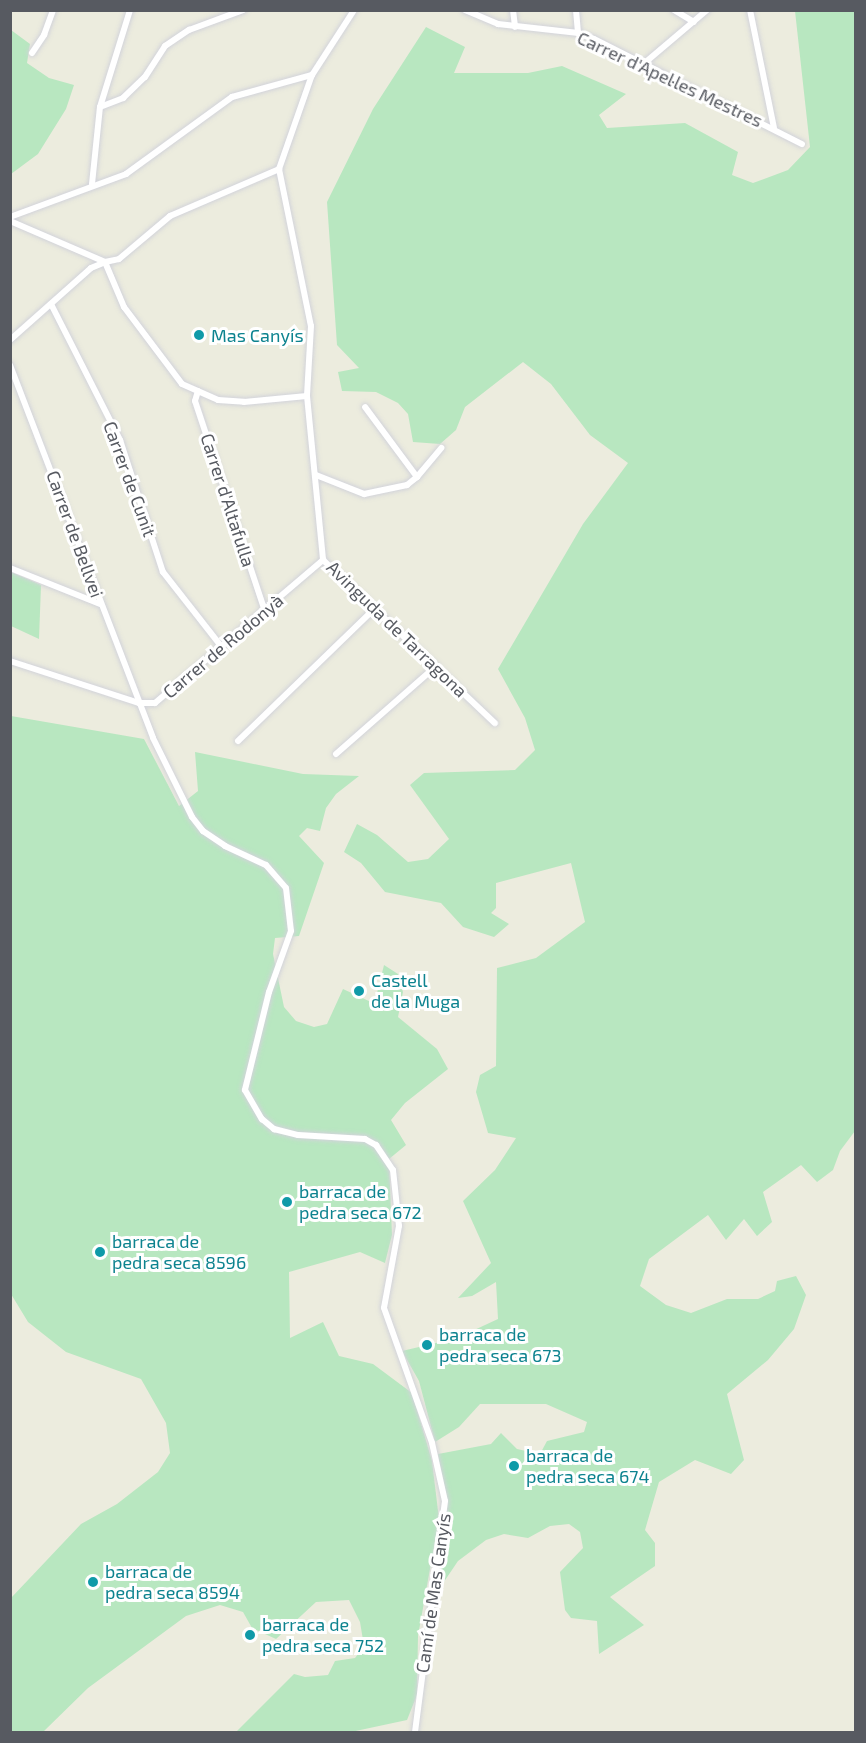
<!DOCTYPE html>
<html>
<head>
<meta charset="utf-8">
<style>
	body { margin:0 }
	#map { position:relative; width:866px; height:1743px; overflow:hidden; background:#ececde; font-family:"Exo 2",sans-serif }
	div>[style] { position:absolute }
	.green>* { inset:0; background:#b8e7c0 }
	.roads { filter:drop-shadow(0 0 2px #d2d3da) drop-shadow(0 0 2px #d2d3da) }
	.minor>* { height:6px; margin:-3px; padding:0 3px; transform-origin:3px; border-radius:3px; background:#fff }
	.dots>* { width:16px; height:16px; translate:-50% -50%; box-sizing:border-box; border:3px solid #fff; border-radius:50% }
	span { translate:-50% -50%; white-space:nowrap; text-align:center; line-height:1.15; -webkit-text-stroke:6px #fff; paint-order:stroke }
	.street-label { font-size:18px; color:#575a61 }
	.culture-label { font-size:18px; color:#0d838f }
	.left { translate:0 -50%; text-align:left }
	.frame { position:absolute; inset:0; border:12px solid #575a61; pointer-events:none }
</style>
</head>
<body>
<div id="map">
	<div class="green">
		<div style="clip-path:polygon(795px 11px,855px 11px,855px 1131px,840px 1151px,833px 1170px,817px 1182px,801px 1165px,763px 1192px,772px 1222px,757px 1236px,744px 1219px,726px 1240px,708px 1215px,649px 1259px,640px 1286px,666px 1305px,691px 1313px,727px 1299px,758px 1299px,775px 1291px,777px 1281px,796px 1276px,806px 1295px,794px 1329px,768px 1360px,727px 1394px,744px 1460px,731px 1474px,695px 1460px,659px 1482px,645px 1530px,655px 1543px,655px 1566px,610px 1597px,644px 1625px,599px 1654px,597px 1621px,571px 1618px,565px 1610px,560px 1572px,583px 1548px,580px 1532px,569px 1524px,550px 1526px,528px 1538px,504px 1534px,486px 1540px,458px 1561px,429px 1604px,446px 1517px,438px 1454px,491px 1444px,501px 1433px,517px 1449px,540px 1454px,547px 1441px,584px 1432px,587px 1422px,546px 1404px,480px 1404px,459px 1427px,435px 1442px,419px 1381px,402px 1351px,457px 1338px,498px 1319px,496px 1282px,472px 1296px,458px 1298px,491px 1263px,463px 1201px,495px 1170px,516px 1138px,488px 1133px,476px 1092px,480px 1075px,496px 1066px,497px 968px,536px 958px,585px 922px,571px 863px,496px 883px,496px 908px,491px 913px,509px 924px,494px 937px,463px 927px,441px 903px,385px 892px,361px 863px,344px 852px,357px 824px,377px 835px,408px 862px,428px 859px,449px 839px,410px 785px,424px 773px,515px 770px,535px 750px,525px 718px,498px 669px,583px 524px,628px 463px,590px 435px,551px 384px,523px 362px,465px 407px,456px 430px,440px 444px,413px 442px,408px 414px,398px 403px,376px 392px,342px 391px,338px 372px,359px 368px,337px 345px,327px 202px,373px 109px,426px 27px,465px 47px,454px 73px,528px 73px,562px 66px,626px 94px,599px 115px,607px 128px,685px 123px,738px 152px,732px 175px,753px 183px,788px 170px,810px 147px)"></div>
		<div style="clip-path:polygon(11px 30px,30px 44px,27px 63px,49px 78px,74px 85px,66px 109px,38px 154px,11px 174px)"></div>
		<div style="clip-path:polygon(11px 572px,41px 585px,39px 639px,11px 626px)"></div>
		<div style="clip-path:polygon(11px 716px,144px 739px,179px 806px,198px 791px,195px 752px,303px 774px,359px 776px,336px 794px,326px 808px,320px 831px,307px 828px,299px 836px,324px 863px,299px 936px,275px 938px,273px 954px,284px 1007px,296px 1021px,314px 1027px,327px 1024px,343px 989px,371px 1002px,377px 993px,384px 965px,398px 974px,403px 992px,398px 1017px,437px 1049px,448px 1069px,405px 1103px,391px 1120px,406px 1145px,389px 1159px,392px 1235px,385px 1263px,360px 1252px,289px 1272px,290px 1338px,323px 1322px,339px 1356px,373px 1364px,412px 1393px,432px 1461px,439px 1519px,418px 1636px,417px 1695px,407px 1720px,351px 1732px,236px 1732px,294px 1674px,305px 1677px,328px 1675px,335px 1661px,355px 1658px,364px 1646px,360px 1622px,349px 1600px,316px 1602px,276px 1639px,252px 1628px,243px 1612px,220px 1605px,186px 1616px,88px 1688px,43px 1732px,11px 1732px,11px 1598px,81px 1524px,117px 1504px,158px 1472px,170px 1453px,166px 1423px,141px 1379px,66px 1352px,28px 1322px,11px 1294px)"></div>
	</div>
	<div class="roads">
		<div class="minor">
			<div style="left:465px;top:10px;width:36px;rotate:23deg"></div>
			<div style="left:498px;top:24px;width:81px;rotate:6.4deg"></div>
			<div style="left:578px;top:33px;width:17px;rotate:21deg"></div>
			<div style="left:594px;top:39px;width:233px;rotate:26.8deg"></div>
			<div style="left:513px;top:10px;width:17px;rotate:83deg"></div>
			<div style="left:576px;top:10px;width:23px;rotate:85deg"></div>
			<div style="left:674px;top:10px;width:23px;rotate:31deg"></div>
			<div style="left:750px;top:10px;width:120px;rotate:78.5deg"></div>
			<div style="left:32px;top:53px;width:22px;rotate:-56deg"></div>
			<div style="left:44px;top:35px;width:27px;rotate:-70deg"></div>
			<div style="left:641px;top:66px;width:87px;rotate:-40.3deg"></div>
			<div style="left:100px;top:107px;width:25px;rotate:-21deg"></div>
			<div style="left:123px;top:98px;width:30px;rotate:-44deg"></div>
			<div style="left:145px;top:77px;width:37px;rotate:-57deg"></div>
			<div style="left:165px;top:46px;width:29px;rotate:-34deg"></div>
			<div style="left:189px;top:30px;width:58px;rotate:-20.3deg"></div>
			<div style="left:279px;top:169px;width:160px;rotate:78.5deg"></div>
			<div style="left:311px;top:326px;width:70px;rotate:93.3deg"></div>
			<div style="left:307px;top:396px;width:165px;rotate:84.4deg"></div>
			<div style="left:323px;top:560px;width:237px;rotate:43.5deg"></div>
			<div style="left:279px;top:169px;width:100px;rotate:-70.7deg"></div>
			<div style="left:312px;top:75px;width:77px;rotate:-57.1deg"></div>
			<div style="left:92px;top:184px;width:77px;rotate:-84.1deg"></div>
			<div style="left:100px;top:107px;width:102px;rotate:-72.8deg"></div>
			<div style="left:10px;top:217px;width:124px;rotate:-20.3deg"></div>
			<div style="left:126px;top:174px;width:131px;rotate:-36deg"></div>
			<div style="left:232px;top:97px;width:83px;rotate:-15.4deg"></div>
			<div style="left:10px;top:221px;width:103px;rotate:23.3deg"></div>
			<div style="left:105px;top:262px;width:14px;rotate:-12deg"></div>
			<div style="left:119px;top:259px;width:67px;rotate:-40.1deg"></div>
			<div style="left:170px;top:216px;width:119px;rotate:-23.3deg"></div>
			<div style="left:51px;top:304px;width:153px;rotate:63.1deg"></div>
			<div style="left:120px;top:440px;width:139px;rotate:72deg"></div>
			<div style="left:163px;top:572px;width:94px;rotate:51.9deg"></div>
			<div style="left:10px;top:340px;width:108px;rotate:-41.6deg"></div>
			<div style="left:91px;top:268px;width:15px;rotate:-23deg"></div>
			<div style="left:105px;top:262px;width:49px;rotate:67.1deg"></div>
			<div style="left:124px;top:307px;width:96px;rotate:53deg"></div>
			<div style="left:182px;top:384px;width:39px;rotate:24deg"></div>
			<div style="left:218px;top:400px;width:26px;rotate:4deg"></div>
			<div style="left:244px;top:402px;width:63px;rotate:-5.4deg"></div>
			<div style="left:10px;top:365px;width:399px;rotate:69deg"></div>
			<div style="left:153px;top:738px;width:88px;rotate:63.7deg"></div>
			<div style="left:192px;top:817px;width:18px;rotate:52deg"></div>
			<div style="left:203px;top:831px;width:27px;rotate:34deg"></div>
			<div style="left:225px;top:846px;width:45px;rotate:24.9deg"></div>
			<div style="left:266px;top:865px;width:30px;rotate:49deg"></div>
			<div style="left:286px;top:888px;width:43px;rotate:83.4deg"></div>
			<div style="left:291px;top:931px;width:65px;rotate:109.8deg"></div>
			<div style="left:269px;top:992px;width:101px;rotate:103.8deg"></div>
			<div style="left:245px;top:1090px;width:34px;rotate:60deg"></div>
			<div style="left:262px;top:1119px;width:16px;rotate:40deg"></div>
			<div style="left:274px;top:1129px;width:25px;rotate:14deg"></div>
			<div style="left:298px;top:1135px;width:67px;rotate:3.4deg"></div>
			<div style="left:365px;top:1139px;width:13px;rotate:29deg"></div>
			<div style="left:376px;top:1145px;width:30px;rotate:56deg"></div>
			<div style="left:393px;top:1170px;width:56px;rotate:83.9deg"></div>
			<div style="left:399px;top:1226px;width:83px;rotate:100.4deg"></div>
			<div style="left:384px;top:1308px;width:143px;rotate:70.4deg"></div>
			<div style="left:432px;top:1443px;width:59px;rotate:77.4deg"></div>
			<div style="left:445px;top:1501px;width:233px;rotate:97.4deg"></div>
			<div style="left:198px;top:391px;width:10px;rotate:107deg"></div>
			<div style="left:195px;top:401px;width:218px;rotate:71.6deg"></div>
			<div style="left:316px;top:475px;width:52px;rotate:21.6deg"></div>
			<div style="left:364px;top:494px;width:44px;rotate:-11.8deg"></div>
			<div style="left:407px;top:485px;width:13px;rotate:-39deg"></div>
			<div style="left:417px;top:477px;width:87px;rotate:-126.6deg"></div>
			<div style="left:417px;top:477px;width:38px;rotate:-50deg"></div>
			<div style="left:10px;top:568px;width:97px;rotate:21.8deg"></div>
			<div style="left:10px;top:661px;width:136px;rotate:18deg"></div>
			<div style="left:139px;top:703px;width:16px"></div>
			<div style="left:155px;top:703px;width:221px;rotate:-40.4deg"></div>
			<div style="left:238px;top:741px;width:188px;rotate:-44.1deg"></div>
			<div style="left:336px;top:754px;width:133px;rotate:-41.3deg"></div>
		</div>
	</div>
	<div class="dots">
		<div style="left:199px;top:335px;background:#0f9aa8"></div>
		<div style="left:359px;top:991px;background:#0f9aa8"></div>
		<div style="left:287px;top:1202px;background:#0f9aa8"></div>
		<div style="left:100px;top:1252px;background:#0f9aa8"></div>
		<div style="left:427px;top:1345px;background:#0f9aa8"></div>
		<div style="left:514px;top:1466px;background:#0f9aa8"></div>
		<div style="left:93px;top:1582px;background:#0f9aa8"></div>
		<div style="left:250px;top:1635px;background:#0f9aa8"></div>
	</div>
	<div class="street-label">
		<span style="left:670px;top:79px;rotate:25deg">Carrer d'Apel·les Mestres</span>
		<span style="left:130px;top:479px;rotate:70deg">Carrer de Cunit</span>
		<span style="left:228px;top:500px;rotate:72deg">Carrer d'Altafulla</span>
		<span style="left:75px;top:534px;rotate:70deg">Carrer de Bellvei</span>
		<span style="left:397px;top:629px;rotate:44deg">Avinguda de Tarragona</span>
		<span style="left:223px;top:646px;rotate:-40deg">Carrer de Rodonyà</span>
		<span style="left:433px;top:1593px;rotate:-82deg">Camí de Mas Canyís</span>
	</div>
	<div class="culture-label">
		<span class="left" style="left:211px;top:335px">Mas Canyís</span>
		<span class="left" style="left:371px;top:991px">Castell<br>de la Muga</span>
		<span class="left" style="left:299px;top:1202px">barraca de<br>pedra seca 672</span>
		<span class="left" style="left:112px;top:1252px">barraca de<br>pedra seca 8596</span>
		<span class="left" style="left:439px;top:1345px">barraca de<br>pedra seca 673</span>
		<span class="left" style="left:526px;top:1466px">barraca de<br>pedra seca 674</span>
		<span class="left" style="left:105px;top:1582px">barraca de<br>pedra seca 8594</span>
		<span class="left" style="left:262px;top:1635px">barraca de<br>pedra seca 752</span>
	</div>
	<div class="frame"></div>
</div>
</body>
</html>
